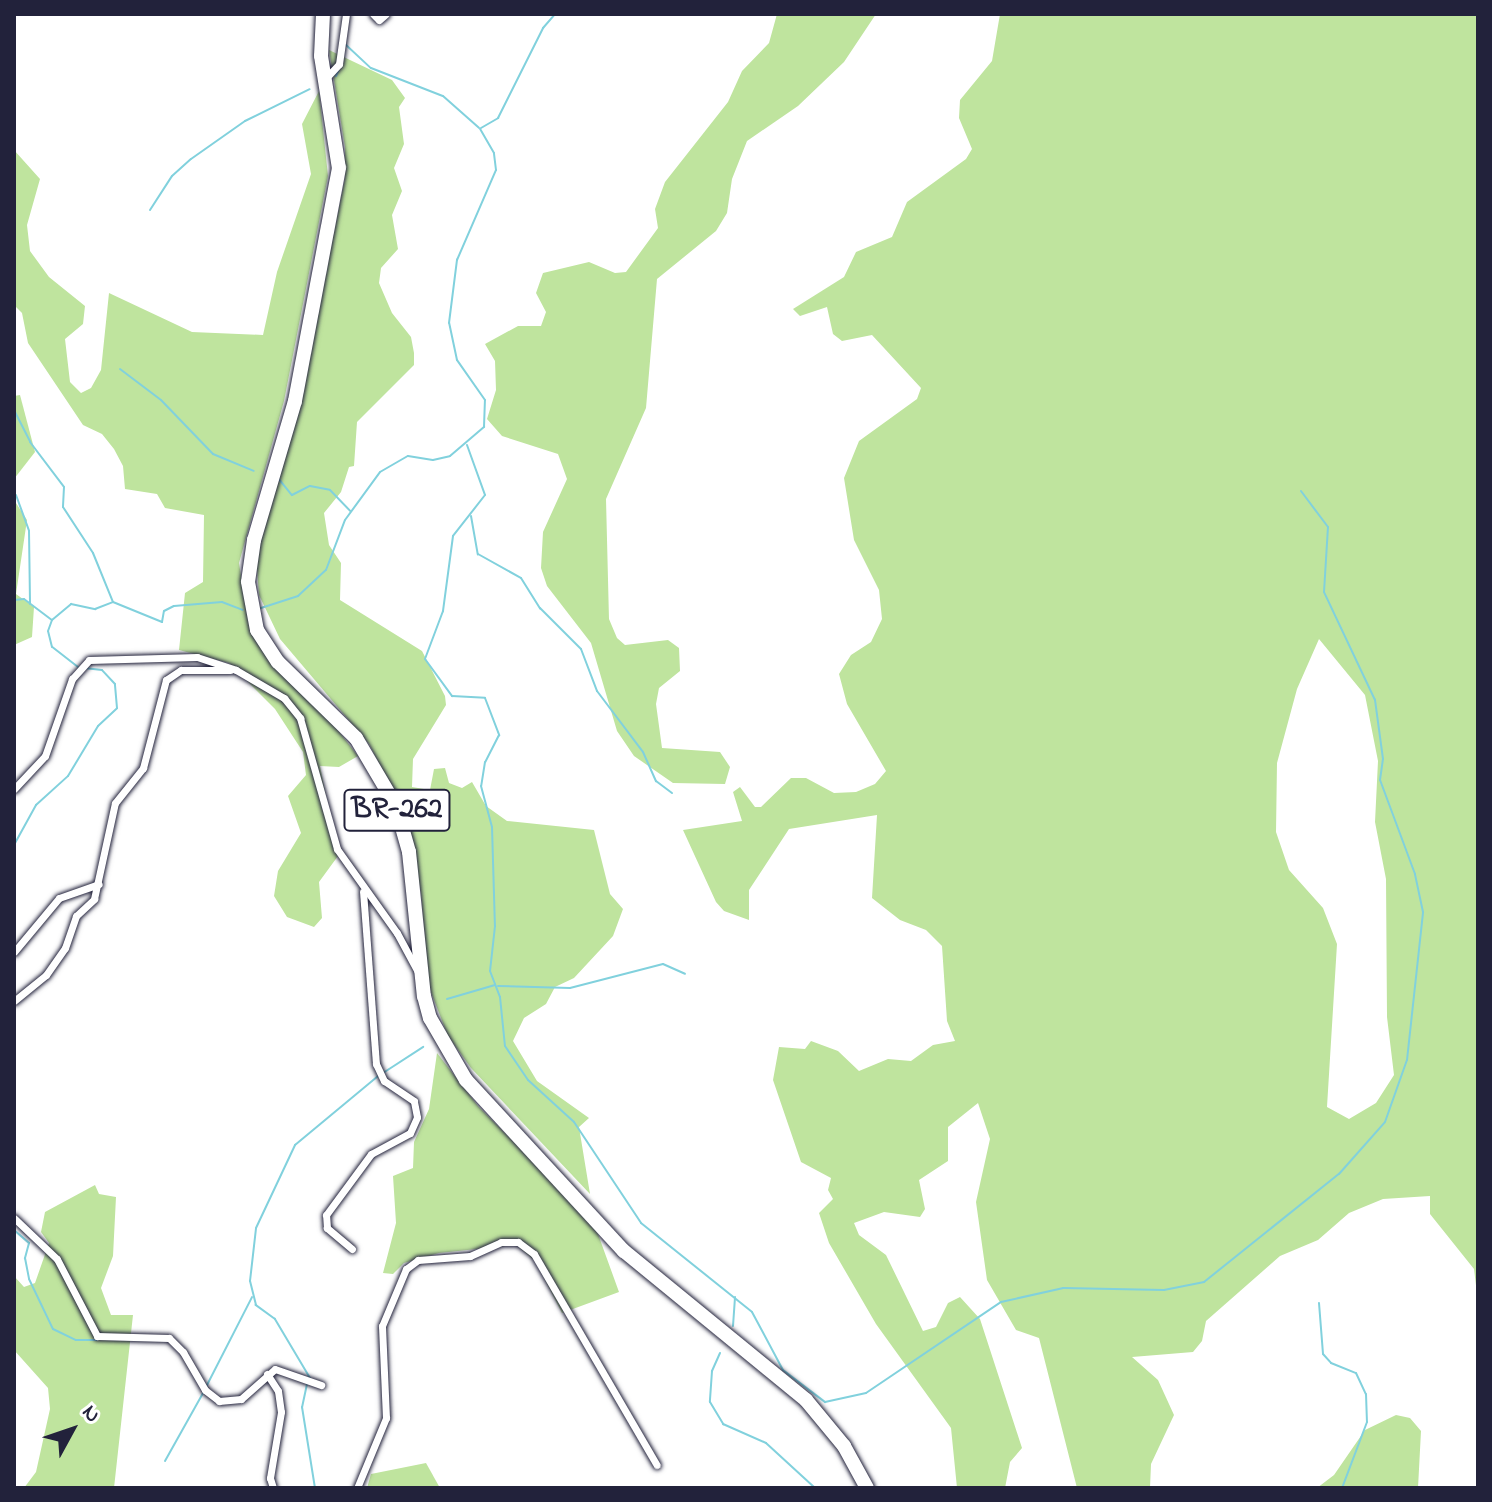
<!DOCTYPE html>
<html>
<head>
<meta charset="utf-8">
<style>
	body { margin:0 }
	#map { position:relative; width:1492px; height:1502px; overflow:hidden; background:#fff; font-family:"Indie Flower",sans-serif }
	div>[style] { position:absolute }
	.green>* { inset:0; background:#bfe49e }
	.stream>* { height:2px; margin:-1px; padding:0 1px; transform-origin:1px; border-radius:1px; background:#81d1dd }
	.roads { filter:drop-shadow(0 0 2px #22223b) drop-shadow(0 0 2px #22223b) }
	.street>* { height:7px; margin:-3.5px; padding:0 3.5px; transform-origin:3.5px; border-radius:3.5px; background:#fff }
	.highway>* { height:14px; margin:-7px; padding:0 7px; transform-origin:7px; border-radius:7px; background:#fff }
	span { translate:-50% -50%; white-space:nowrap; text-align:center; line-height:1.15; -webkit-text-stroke:6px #fff; paint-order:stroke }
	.shield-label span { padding:2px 6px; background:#fff; border:2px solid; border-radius:6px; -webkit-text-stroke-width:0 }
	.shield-label { font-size:30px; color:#22223b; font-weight:700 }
	.frame { position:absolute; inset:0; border:16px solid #22223b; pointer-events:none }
	.north { position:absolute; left:32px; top:1390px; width:80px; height:80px; -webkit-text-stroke:6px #fff; paint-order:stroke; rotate:50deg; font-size:22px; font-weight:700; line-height:32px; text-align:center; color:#22223b }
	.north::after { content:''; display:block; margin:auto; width:28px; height:36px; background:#22223b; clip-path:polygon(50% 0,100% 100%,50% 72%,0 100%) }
</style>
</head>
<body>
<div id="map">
	<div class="green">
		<div style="clip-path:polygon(777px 14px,876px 14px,844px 62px,798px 106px,747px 141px,732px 179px,727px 213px,716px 231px,657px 279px,646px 408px,606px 499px,609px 619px,617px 638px,625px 645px,668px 640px,679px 648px,680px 671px,659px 688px,656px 704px,662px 748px,720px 752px,730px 767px,725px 784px,673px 783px,634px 756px,617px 731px,591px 643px,547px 586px,541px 568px,543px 532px,567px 479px,558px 454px,502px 436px,487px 419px,496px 390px,495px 361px,485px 344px,518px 326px,541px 326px,546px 312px,536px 293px,543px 273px,589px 262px,615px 273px,626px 272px,658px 228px,655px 209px,665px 182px,728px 102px,742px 71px,769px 43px)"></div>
		<div style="clip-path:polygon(evenodd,1000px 14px,1478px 14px,1478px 1302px,1474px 1269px,1430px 1214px,1430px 1196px,1383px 1199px,1349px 1213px,1318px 1240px,1280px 1256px,1206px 1321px,1202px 1341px,1193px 1352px,1132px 1357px,1158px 1380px,1174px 1415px,1151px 1464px,1150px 1488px,1077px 1488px,1039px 1338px,1016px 1330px,987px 1280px,976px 1202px,990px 1139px,978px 1103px,948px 1127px,948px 1161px,919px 1180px,925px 1209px,920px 1217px,884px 1212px,854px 1223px,859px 1235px,886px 1255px,923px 1331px,936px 1327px,948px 1303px,960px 1297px,980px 1319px,1022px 1448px,1010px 1462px,1005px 1488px,957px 1488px,951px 1428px,876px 1324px,829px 1243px,819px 1213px,833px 1199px,828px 1190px,831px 1178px,801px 1162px,773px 1080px,779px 1047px,805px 1049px,811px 1041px,838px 1051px,859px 1071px,888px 1059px,911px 1061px,933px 1045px,955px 1041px,947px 1021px,942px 946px,926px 930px,900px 920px,872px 898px,877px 815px,789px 829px,749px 890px,749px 920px,724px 911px,716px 902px,683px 830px,742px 821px,733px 792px,740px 787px,755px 807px,761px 807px,791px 778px,806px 778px,834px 793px,856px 792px,875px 784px,886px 771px,847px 704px,839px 674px,851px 655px,871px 642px,882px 619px,879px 590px,854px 540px,844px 478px,859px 441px,917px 399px,921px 388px,872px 335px,842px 341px,833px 334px,827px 307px,800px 316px,793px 309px,844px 277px,856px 252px,892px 237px,907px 202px,966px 159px,972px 149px,959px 118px,960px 100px,992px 61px,1000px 14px,1319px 639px,1365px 695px,1378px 761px,1375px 822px,1386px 879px,1387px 1017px,1394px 1075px,1376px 1103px,1349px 1119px,1327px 1107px,1337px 944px,1323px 908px,1289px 870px,1276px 832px,1277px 763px,1297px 689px,1319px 639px)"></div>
		<div style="clip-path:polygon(329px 50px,392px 80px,405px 98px,399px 107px,404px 144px,394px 168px,402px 191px,392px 215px,398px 249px,381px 268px,379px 283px,392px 313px,411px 337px,414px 353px,414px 365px,357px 422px,354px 466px,349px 467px,341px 492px,324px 513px,329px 545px,341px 563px,340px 600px,422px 651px,445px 696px,446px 705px,413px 759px,412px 787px,430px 790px,434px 769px,445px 768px,449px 783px,462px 788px,472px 782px,486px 806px,507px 821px,594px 830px,610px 894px,623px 909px,613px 936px,574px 978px,555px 987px,546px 1004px,524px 1018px,513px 1041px,537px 1081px,589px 1118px,579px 1127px,590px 1194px,471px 1068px,448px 1036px,429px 987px,421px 893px,403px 810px,369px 744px,280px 639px,259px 595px,256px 556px,305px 375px,345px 178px,345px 147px)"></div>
		<div style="clip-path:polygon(319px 91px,328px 176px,284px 401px,239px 563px,247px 614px,358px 756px,339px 767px,320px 766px,338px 856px,319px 882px,322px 918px,314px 927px,287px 917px,274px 896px,278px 871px,301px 833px,288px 796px,306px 775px,303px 752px,275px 709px,229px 663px,179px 650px,185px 593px,203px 582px,204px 515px,165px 508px,157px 494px,125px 489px,123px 466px,114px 449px,102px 434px,83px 425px,28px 343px,22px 313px,14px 305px,14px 150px,40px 179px,27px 225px,30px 251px,49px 277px,85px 306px,83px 324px,65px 339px,70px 382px,81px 393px,91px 388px,101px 370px,109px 293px,192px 332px,263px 335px,277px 272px,311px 174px,302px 124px)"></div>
		<div style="clip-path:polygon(20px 395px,35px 452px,14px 479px,14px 396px)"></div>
		<div style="clip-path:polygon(14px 500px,27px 520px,16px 594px,34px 607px,32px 637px,14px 645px)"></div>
		<div style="clip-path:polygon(437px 1053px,478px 1106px,594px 1223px,619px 1292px,562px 1313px,535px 1261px,516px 1245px,439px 1253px,404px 1263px,393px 1274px,383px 1273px,396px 1223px,393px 1176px,413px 1168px,414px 1142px,429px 1109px)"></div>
		<div style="clip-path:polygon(95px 1185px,99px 1194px,116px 1197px,113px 1256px,101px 1288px,111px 1315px,133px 1315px,114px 1488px,24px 1488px,36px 1472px,50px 1409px,48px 1388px,14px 1350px,14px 1276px,24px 1287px,35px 1283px,49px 1243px,41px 1232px,45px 1212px)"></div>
		<div style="clip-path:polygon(1396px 1415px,1410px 1418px,1421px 1431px,1418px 1488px,1317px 1488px,1334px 1475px,1365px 1430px)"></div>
		<div style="clip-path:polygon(426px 1463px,440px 1488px,367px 1488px,371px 1474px)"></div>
	</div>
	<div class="stream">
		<div style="left:345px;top:44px;width:35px;rotate:43deg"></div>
		<div style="left:371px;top:68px;width:77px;rotate:21.3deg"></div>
		<div style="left:443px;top:96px;width:48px;rotate:41.6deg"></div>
		<div style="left:336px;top:76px;width:8px;rotate:-67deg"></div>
		<div style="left:481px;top:128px;width:20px;rotate:-30deg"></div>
		<div style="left:498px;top:118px;width:101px;rotate:-63.4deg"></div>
		<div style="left:543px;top:28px;width:18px;rotate:-49deg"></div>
		<div style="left:150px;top:210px;width:40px;rotate:-57.1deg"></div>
		<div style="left:172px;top:176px;width:25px;rotate:-42deg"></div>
		<div style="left:191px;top:159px;width:66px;rotate:-35.1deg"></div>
		<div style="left:245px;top:121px;width:72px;rotate:-26.2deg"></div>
		<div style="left:120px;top:369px;width:51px;rotate:37.1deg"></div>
		<div style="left:161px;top:400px;width:75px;rotate:46.1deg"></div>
		<div style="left:213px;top:454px;width:44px;rotate:22.5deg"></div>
		<div style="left:14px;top:410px;width:36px;rotate:63deg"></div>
		<div style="left:30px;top:442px;width:56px;rotate:52.9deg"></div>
		<div style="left:64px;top:487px;width:20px;rotate:93deg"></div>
		<div style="left:63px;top:507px;width:55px;rotate:56.9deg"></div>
		<div style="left:93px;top:553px;width:53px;rotate:67.8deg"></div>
		<div style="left:113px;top:602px;width:53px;rotate:22.2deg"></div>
		<div style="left:162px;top:622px;width:11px;rotate:-80deg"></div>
		<div style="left:164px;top:611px;width:11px;rotate:-27deg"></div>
		<div style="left:174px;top:606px;width:48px;rotate:-4.8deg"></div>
		<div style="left:222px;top:602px;width:22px;rotate:21deg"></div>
		<div style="left:467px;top:445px;width:53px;rotate:70.2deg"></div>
		<div style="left:485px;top:495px;width:52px;rotate:128deg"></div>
		<div style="left:453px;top:536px;width:76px;rotate:97.6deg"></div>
		<div style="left:443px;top:611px;width:51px;rotate:110.6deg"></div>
		<div style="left:425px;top:659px;width:46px;rotate:53.9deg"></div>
		<div style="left:452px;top:696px;width:33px;rotate:3deg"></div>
		<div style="left:485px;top:698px;width:40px;rotate:69deg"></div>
		<div style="left:499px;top:735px;width:30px;rotate:117deg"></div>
		<div style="left:485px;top:762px;width:24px;rotate:99deg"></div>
		<div style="left:481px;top:786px;width:42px;rotate:75deg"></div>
		<div style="left:492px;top:827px;width:99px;rotate:88.3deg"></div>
		<div style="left:495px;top:926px;width:45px;rotate:96.3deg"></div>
		<div style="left:490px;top:971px;width:28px;rotate:69deg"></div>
		<div style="left:500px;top:997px;width:49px;rotate:84.2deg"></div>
		<div style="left:505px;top:1046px;width:41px;rotate:55.9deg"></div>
		<div style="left:528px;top:1080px;width:62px;rotate:42.4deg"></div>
		<div style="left:574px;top:1122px;width:121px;rotate:56.4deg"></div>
		<div style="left:641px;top:1223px;width:142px;rotate:38.7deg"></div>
		<div style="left:752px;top:1312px;width:66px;rotate:61.9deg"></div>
		<div style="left:783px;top:1370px;width:53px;rotate:37.3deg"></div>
		<div style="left:825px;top:1402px;width:42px;rotate:-12.4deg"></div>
		<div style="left:866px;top:1393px;width:163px;rotate:-34deg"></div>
		<div style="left:1001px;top:1302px;width:64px;rotate:-12.7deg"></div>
		<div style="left:1063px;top:1288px;width:101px;rotate:1.1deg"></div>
		<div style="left:1164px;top:1290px;width:41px;rotate:-11.3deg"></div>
		<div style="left:1204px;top:1282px;width:173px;rotate:-38.7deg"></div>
		<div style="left:1339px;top:1174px;width:69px;rotate:-48.5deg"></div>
		<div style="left:1385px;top:1122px;width:66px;rotate:-70.5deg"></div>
		<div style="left:1407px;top:1060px;width:149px;rotate:-83.8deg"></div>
		<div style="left:1423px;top:912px;width:39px;rotate:-102deg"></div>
		<div style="left:1415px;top:874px;width:100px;rotate:-110.4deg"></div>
		<div style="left:1380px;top:780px;width:21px;rotate:-82deg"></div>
		<div style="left:1383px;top:759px;width:60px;rotate:-97.7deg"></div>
		<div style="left:1375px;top:700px;width:119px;rotate:-115.3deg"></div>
		<div style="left:1324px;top:592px;width:65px;rotate:-86.5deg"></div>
		<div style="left:1328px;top:527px;width:45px;rotate:-126.9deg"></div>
		<div style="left:278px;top:478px;width:22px;rotate:51deg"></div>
		<div style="left:292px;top:495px;width:20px;rotate:-27deg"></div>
		<div style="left:310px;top:486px;width:20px;rotate:11deg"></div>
		<div style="left:330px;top:490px;width:29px;rotate:46deg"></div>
		<div style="left:16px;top:495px;width:38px;rotate:70deg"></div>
		<div style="left:29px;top:531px;width:73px;rotate:89.2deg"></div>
		<div style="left:471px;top:516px;width:39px;rotate:80deg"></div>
		<div style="left:478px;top:554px;width:49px;rotate:29.2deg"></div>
		<div style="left:521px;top:578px;width:36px;rotate:58deg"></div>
		<div style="left:540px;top:608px;width:58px;rotate:45deg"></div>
		<div style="left:581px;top:649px;width:45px;rotate:69.1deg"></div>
		<div style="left:597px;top:691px;width:76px;rotate:53deg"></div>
		<div style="left:643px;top:752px;width:32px;rotate:66deg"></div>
		<div style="left:656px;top:781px;width:20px;rotate:37deg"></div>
		<div style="left:14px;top:600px;width:10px;rotate:-6deg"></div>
		<div style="left:24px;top:599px;width:34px;rotate:37deg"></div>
		<div style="left:261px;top:608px;width:39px;rotate:-18deg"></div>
		<div style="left:298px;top:596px;width:38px;rotate:-43deg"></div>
		<div style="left:326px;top:570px;width:53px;rotate:-69.2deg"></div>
		<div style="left:345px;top:520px;width:59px;rotate:-53.9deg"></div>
		<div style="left:380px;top:472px;width:32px;rotate:-30deg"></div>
		<div style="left:408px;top:456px;width:25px;rotate:9deg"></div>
		<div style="left:433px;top:460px;width:17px;rotate:-13deg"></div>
		<div style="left:450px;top:456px;width:45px;rotate:-40.5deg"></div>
		<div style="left:484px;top:427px;width:27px;rotate:-88deg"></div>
		<div style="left:485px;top:400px;width:49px;rotate:-125deg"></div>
		<div style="left:457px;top:360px;width:38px;rotate:-102deg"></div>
		<div style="left:449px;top:323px;width:64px;rotate:-82.8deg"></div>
		<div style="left:457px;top:260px;width:98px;rotate:-66.6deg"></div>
		<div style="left:496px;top:170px;width:17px;rotate:-97deg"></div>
		<div style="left:494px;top:153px;width:28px;rotate:-120deg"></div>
		<div style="left:78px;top:667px;width:33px;rotate:-142deg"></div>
		<div style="left:52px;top:647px;width:16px;rotate:-104deg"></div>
		<div style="left:48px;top:631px;width:12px;rotate:-70deg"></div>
		<div style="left:52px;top:620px;width:25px;rotate:-40deg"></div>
		<div style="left:71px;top:604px;width:25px;rotate:12deg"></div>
		<div style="left:95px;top:609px;width:19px;rotate:-21deg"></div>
		<div style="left:14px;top:845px;width:46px;rotate:-61.2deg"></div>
		<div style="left:36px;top:805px;width:43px;rotate:-42.2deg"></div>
		<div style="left:68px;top:776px;width:58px;rotate:-59deg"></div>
		<div style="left:98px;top:726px;width:26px;rotate:-43deg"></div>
		<div style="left:117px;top:708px;width:24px;rotate:-95deg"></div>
		<div style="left:115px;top:684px;width:19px;rotate:-133deg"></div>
		<div style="left:102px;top:670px;width:18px;rotate:-174deg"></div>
		<div style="left:498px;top:986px;width:72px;rotate:1.6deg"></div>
		<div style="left:570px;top:988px;width:96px;rotate:-14.5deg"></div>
		<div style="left:663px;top:964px;width:24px;rotate:24deg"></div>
		<div style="left:447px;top:999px;width:50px;rotate:-16.3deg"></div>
		<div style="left:383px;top:1073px;width:48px;rotate:-33deg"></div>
		<div style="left:14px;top:1230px;width:20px;rotate:41deg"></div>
		<div style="left:29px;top:1243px;width:16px;rotate:105deg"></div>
		<div style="left:25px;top:1258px;width:21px;rotate:79deg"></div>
		<div style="left:29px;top:1279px;width:55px;rotate:64.4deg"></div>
		<div style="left:53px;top:1329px;width:25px;rotate:26deg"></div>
		<div style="left:76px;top:1340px;width:21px"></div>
		<div style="left:1319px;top:1303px;width:51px;rotate:85.5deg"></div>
		<div style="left:1323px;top:1354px;width:12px;rotate:48deg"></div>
		<div style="left:1331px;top:1363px;width:27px;rotate:22deg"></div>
		<div style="left:1356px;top:1373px;width:23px;rotate:65deg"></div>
		<div style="left:1366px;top:1394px;width:28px;rotate:88deg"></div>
		<div style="left:1367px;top:1422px;width:71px;rotate:110.7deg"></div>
		<div style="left:733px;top:1326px;width:29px;rotate:-86deg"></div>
		<div style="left:720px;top:1353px;width:20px;rotate:114deg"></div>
		<div style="left:712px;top:1371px;width:31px;rotate:94deg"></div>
		<div style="left:710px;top:1402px;width:26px;rotate:59deg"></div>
		<div style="left:723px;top:1424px;width:47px;rotate:23.8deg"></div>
		<div style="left:766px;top:1443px;width:67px;rotate:42.6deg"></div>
		<div style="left:310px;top:1378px;width:69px;rotate:-120.7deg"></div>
		<div style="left:275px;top:1319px;width:24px;rotate:-144deg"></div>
		<div style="left:256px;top:1305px;width:25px;rotate:-104deg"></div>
		<div style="left:250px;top:1281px;width:53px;rotate:-83.5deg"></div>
		<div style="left:256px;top:1228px;width:92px;rotate:-64.8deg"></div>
		<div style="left:295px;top:1145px;width:108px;rotate:-39.7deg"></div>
		<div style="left:307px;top:1384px;width:24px;rotate:102deg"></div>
		<div style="left:302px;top:1407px;width:82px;rotate:80.9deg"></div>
		<div style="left:206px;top:1387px;width:101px;rotate:-62.9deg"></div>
		<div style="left:165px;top:1461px;width:78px;rotate:-60.8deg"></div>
	</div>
	<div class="roads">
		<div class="street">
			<div style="left:373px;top:14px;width:8px;rotate:45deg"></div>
			<div style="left:379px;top:20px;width:9px;rotate:-41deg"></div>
			<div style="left:326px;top:78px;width:19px;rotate:-47deg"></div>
			<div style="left:339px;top:64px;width:50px;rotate:-82deg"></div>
			<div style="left:14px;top:789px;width:45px;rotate:-46.8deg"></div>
			<div style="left:45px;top:756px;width:82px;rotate:-70.7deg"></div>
			<div style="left:72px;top:679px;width:25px;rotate:-48deg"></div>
			<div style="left:89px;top:660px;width:108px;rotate:-1.6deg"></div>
			<div style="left:197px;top:657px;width:41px;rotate:18.4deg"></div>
			<div style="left:236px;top:670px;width:56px;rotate:30.3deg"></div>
			<div style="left:284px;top:698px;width:26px;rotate:51deg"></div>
			<div style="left:300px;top:718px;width:136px;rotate:74.2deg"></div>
			<div style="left:337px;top:849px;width:103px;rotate:54.5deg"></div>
			<div style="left:397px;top:933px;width:47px;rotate:61.8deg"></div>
			<div style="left:14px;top:952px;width:70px;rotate:-50.2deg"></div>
			<div style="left:59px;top:898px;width:42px;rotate:-19.3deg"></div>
			<div style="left:14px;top:1001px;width:41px;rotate:-39.1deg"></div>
			<div style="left:46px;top:975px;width:33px;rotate:-55deg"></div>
			<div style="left:65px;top:948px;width:34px;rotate:-71deg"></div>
			<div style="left:76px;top:916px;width:25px;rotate:-43deg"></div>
			<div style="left:94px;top:899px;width:98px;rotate:-77.7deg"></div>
			<div style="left:115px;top:803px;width:45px;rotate:-51.3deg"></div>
			<div style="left:143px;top:768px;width:91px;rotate:-75.4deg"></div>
			<div style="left:166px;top:680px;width:18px;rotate:-34deg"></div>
			<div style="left:181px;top:670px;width:49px"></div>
			<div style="left:14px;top:1218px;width:59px;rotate:43.6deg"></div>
			<div style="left:57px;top:1259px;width:87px;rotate:62.5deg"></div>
			<div style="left:97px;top:1336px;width:72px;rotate:1.6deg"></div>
			<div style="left:169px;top:1338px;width:20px;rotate:45deg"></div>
			<div style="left:183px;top:1352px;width:44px;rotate:59.9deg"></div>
			<div style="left:205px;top:1390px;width:18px;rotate:38deg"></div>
			<div style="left:219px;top:1401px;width:22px;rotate:-5deg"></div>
			<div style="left:241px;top:1399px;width:45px;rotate:-41.4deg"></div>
			<div style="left:275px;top:1369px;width:49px;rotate:19.2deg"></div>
			<div style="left:352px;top:1249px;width:33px;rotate:-140deg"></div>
			<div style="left:327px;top:1228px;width:13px;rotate:-94deg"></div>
			<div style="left:326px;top:1215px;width:76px;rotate:-53.6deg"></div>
			<div style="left:371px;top:1154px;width:44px;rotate:-28.3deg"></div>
			<div style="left:410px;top:1133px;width:17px;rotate:-66deg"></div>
			<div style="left:417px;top:1117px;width:16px;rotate:-101deg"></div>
			<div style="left:414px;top:1101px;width:36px;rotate:-146deg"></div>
			<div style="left:384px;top:1081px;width:19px;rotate:-115deg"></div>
			<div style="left:376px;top:1064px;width:173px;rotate:-94.3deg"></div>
			<div style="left:267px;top:1374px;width:20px;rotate:57deg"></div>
			<div style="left:278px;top:1391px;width:21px;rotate:82deg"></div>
			<div style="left:281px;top:1412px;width:67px;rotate:99.5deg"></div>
			<div style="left:270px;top:1478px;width:10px;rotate:73deg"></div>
			<div style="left:357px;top:1488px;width:76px;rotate:-67.5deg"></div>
			<div style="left:386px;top:1418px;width:92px;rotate:-92.5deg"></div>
			<div style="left:382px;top:1326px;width:62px;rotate:-67.2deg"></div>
			<div style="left:406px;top:1269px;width:15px;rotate:-37deg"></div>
			<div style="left:418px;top:1260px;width:52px;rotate:-4.4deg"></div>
			<div style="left:470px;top:1256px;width:34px;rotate:-24deg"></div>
			<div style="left:501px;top:1242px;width:17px"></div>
			<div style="left:518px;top:1242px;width:20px;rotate:37deg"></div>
			<div style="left:534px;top:1254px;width:244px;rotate:59.8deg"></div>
		</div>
		<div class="highway">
			<div style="left:323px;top:14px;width:42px;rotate:92.7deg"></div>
			<div style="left:321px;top:56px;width:113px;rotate:80.9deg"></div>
			<div style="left:339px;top:168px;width:237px;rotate:100.7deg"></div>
			<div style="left:295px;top:401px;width:145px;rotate:106.4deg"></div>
			<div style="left:254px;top:540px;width:42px;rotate:98.1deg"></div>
			<div style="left:248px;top:582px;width:49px;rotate:79.4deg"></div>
			<div style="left:257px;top:630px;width:38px;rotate:57deg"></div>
			<div style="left:278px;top:662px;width:109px;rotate:44.3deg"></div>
			<div style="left:356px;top:738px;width:79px;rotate:59.5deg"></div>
			<div style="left:396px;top:806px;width:48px;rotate:74.2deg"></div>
			<div style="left:409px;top:852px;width:145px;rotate:84.1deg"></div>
			<div style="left:424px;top:996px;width:23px;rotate:75deg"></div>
			<div style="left:430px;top:1018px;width:72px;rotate:59.9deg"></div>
			<div style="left:466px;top:1080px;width:233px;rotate:47.3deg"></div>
			<div style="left:624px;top:1251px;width:235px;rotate:39.3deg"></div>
			<div style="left:806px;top:1400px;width:60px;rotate:50.4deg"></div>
			<div style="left:844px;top:1446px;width:48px;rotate:61.3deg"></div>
		</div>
	</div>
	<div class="shield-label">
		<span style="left:397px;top:810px">BR-262</span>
	</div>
	<div class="frame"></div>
	<div class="north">N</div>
</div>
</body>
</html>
